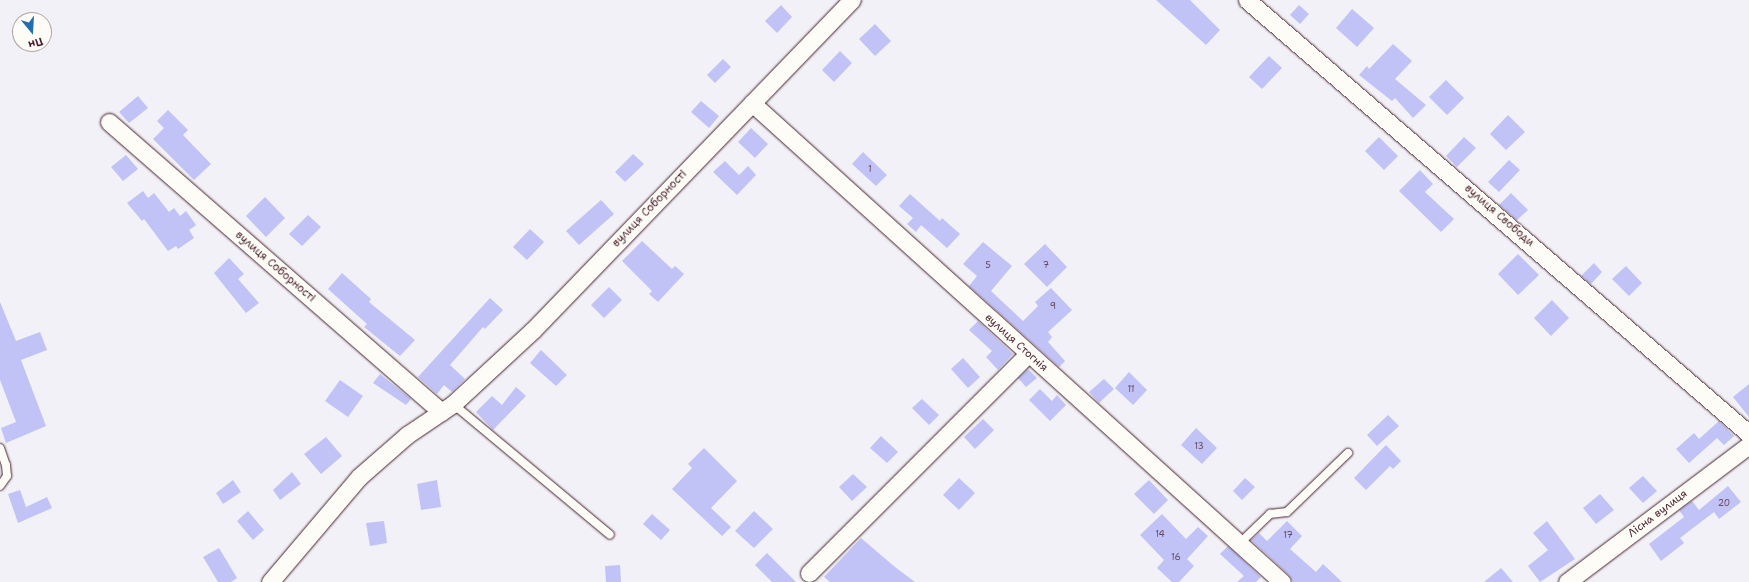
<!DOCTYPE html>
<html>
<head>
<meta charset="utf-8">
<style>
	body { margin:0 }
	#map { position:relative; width:1749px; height:582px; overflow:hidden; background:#f1f1f7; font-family:"Shantell Sans",sans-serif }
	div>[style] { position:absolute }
	.building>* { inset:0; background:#c1c3f6 }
	.roads { filter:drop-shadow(0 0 1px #4a1f2b) drop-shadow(0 0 1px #4a1f2b) }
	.lane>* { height:8px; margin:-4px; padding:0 4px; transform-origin:4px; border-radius:4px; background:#fdfcf7 }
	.street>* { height:17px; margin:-8.5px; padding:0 8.5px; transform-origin:8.5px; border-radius:8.5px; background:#fdfcf7 }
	span { translate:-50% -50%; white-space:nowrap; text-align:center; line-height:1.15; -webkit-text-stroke:3px #fdfcf7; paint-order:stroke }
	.number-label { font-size:9px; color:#68485e }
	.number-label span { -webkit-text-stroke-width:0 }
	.street-label { font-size:11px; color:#4a1f2b }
	.north { position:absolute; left:12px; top:12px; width:40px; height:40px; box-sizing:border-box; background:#fdfcf7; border:1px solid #b5a4a5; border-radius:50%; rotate:162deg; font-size:11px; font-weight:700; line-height:16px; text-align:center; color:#4a1f2b }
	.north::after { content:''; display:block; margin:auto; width:14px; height:18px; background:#1f6fb2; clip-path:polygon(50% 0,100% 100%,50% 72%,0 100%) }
</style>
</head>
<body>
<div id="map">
	<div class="building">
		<div style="clip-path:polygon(1156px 0,1190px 0,1220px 30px,1206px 45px)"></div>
		<div style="clip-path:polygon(781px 5px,792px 17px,777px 33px,765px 21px)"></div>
		<div style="clip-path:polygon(1299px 5px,1309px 14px,1300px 24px,1290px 15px)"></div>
		<div style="clip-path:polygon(1352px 9px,1374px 28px,1357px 47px,1336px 28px)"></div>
		<div style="clip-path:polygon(875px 24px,891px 41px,875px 56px,859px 39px)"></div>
		<div style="clip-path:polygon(1393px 44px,1412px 61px,1395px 79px,1426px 105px,1413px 118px,1395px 98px,1392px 101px,1359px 75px,1367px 66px,1369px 69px)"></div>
		<div style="clip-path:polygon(840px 51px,852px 63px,834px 82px,822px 70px)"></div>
		<div style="clip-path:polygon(1269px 56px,1282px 68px,1262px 89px,1249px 77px)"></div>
		<div style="clip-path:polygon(723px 59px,731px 67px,715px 83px,707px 75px)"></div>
		<div style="clip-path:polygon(1446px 80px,1464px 98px,1447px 115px,1429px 97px)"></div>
		<div style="clip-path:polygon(138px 96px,148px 108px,129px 123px,119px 112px)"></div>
		<div style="clip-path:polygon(701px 101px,719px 116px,709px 128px,691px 112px)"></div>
		<div style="clip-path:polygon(168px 110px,188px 130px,183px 135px,211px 164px,194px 180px,153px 139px,164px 128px,157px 121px)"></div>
		<div style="clip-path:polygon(1508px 115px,1525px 132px,1506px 150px,1490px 134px)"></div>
		<div style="clip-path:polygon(751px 128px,768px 144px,755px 158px,738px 142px)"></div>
		<div style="clip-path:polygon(1379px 137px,1398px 156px,1384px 170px,1365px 151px)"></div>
		<div style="clip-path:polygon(1464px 137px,1476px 148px,1457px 167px,1446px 156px)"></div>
		<div style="clip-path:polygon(863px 152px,887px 175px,876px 186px,852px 164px)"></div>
		<div style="clip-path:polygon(633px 154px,644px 164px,625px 182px,615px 172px)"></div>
		<div style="clip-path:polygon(126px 155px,138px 169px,123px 181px,111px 167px)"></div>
		<div style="clip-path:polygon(1509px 160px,1520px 170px,1499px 192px,1488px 182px)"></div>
		<div style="clip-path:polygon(725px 161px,739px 175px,748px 166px,756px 175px,737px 195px,713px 172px)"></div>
		<div style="clip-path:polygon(1420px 170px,1433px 184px,1425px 192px,1454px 219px,1441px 232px,1399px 191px)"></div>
		<div style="clip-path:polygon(143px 191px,148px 198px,154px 193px,169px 212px,174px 208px,180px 216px,186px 211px,196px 225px,189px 230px,194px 238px,178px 249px,176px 246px,168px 251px,144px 219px,142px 221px,127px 203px)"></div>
		<div style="clip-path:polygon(1511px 193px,1528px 210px,1517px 220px,1499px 205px)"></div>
		<div style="clip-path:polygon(910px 194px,940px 221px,942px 218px,960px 234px,947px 248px,921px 225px,916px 232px,907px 224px,913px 218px,899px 206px)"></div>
		<div style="clip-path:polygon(265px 197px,285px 218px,266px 237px,246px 216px)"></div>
		<div style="clip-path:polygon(601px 200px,614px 214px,579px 245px,566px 231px)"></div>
		<div style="clip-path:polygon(308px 215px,321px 227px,302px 246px,289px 234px)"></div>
		<div style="clip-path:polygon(530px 229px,544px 242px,527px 260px,513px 247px)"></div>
		<div style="clip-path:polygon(642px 241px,672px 269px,675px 266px,684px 274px,658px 302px,649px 294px,652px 291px,622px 261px)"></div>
		<div style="clip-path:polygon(983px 242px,1012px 266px,991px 291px,1023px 321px,1038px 306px,1035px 302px,1051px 288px,1072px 310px,1048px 332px,1052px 337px,1048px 342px,1065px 361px,1059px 367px,969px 286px,977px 276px,963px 264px)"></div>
		<div style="clip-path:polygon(1045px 244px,1067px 267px,1047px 287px,1024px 264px)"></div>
		<div style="clip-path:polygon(1518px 254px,1539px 275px,1518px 295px,1498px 274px)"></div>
		<div style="clip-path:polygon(229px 258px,244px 274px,238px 279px,259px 303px,246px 313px,214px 273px)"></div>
		<div style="clip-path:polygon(1594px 263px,1602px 272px,1591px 284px,1581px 276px)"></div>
		<div style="clip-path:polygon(1626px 266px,1642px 283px,1629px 296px,1612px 279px)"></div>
		<div style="clip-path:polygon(342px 273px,371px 299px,369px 302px,415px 340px,400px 356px,364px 327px,367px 324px,328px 289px)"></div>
		<div style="clip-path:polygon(609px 287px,622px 300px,604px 318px,591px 305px)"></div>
		<div style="clip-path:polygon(490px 298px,503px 310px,485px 329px,483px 327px,450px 365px,465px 379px,452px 392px,444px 385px,437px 394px,418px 377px)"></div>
		<div style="clip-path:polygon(1552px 300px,1569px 318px,1551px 336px,1534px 318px)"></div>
		<div style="clip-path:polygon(0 302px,16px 341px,40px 332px,47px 350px,21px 360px,46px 426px,6px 443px,1px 428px,16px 422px,0 380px)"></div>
		<div style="clip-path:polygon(978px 321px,1013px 354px,998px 370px,986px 357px,992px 351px,969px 330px)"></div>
		<div style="clip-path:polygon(541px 350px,567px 375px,556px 386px,530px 363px)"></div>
		<div style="clip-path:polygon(963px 358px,980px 377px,968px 388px,951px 369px)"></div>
		<div style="clip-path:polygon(1028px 369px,1037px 378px,1026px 387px,1018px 378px)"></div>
		<div style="clip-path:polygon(1129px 372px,1147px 390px,1133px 405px,1115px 388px)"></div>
		<div style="clip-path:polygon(380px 374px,411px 399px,406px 405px,373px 383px)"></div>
		<div style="clip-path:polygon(1104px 379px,1114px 389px,1099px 403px,1089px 392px)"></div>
		<div style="clip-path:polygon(340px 380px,363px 396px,348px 417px,325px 401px)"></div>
		<div style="clip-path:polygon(1749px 384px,1749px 417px,1733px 397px)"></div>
		<div style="clip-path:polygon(516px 387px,526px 396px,493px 430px,476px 412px,492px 396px,502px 405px)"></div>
		<div style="clip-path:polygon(1040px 389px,1052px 401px,1057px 395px,1066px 405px,1050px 421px,1029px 400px)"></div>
		<div style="clip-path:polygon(922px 399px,939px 415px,929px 425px,912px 408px)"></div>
		<div style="clip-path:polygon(1388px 415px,1399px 426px,1377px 446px,1367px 435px)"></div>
		<div style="clip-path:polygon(983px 419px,994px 430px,975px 449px,964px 437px)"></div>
		<div style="clip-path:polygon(1719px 421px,1734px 436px,1724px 445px,1717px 438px,1689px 463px,1676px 449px,1694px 433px,1699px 439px)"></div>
		<div style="clip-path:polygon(1196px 428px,1217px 448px,1202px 464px,1181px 445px)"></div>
		<div style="clip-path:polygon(881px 436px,898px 452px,887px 463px,870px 448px)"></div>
		<div style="clip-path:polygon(326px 437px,342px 456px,321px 474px,304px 454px)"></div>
		<div style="clip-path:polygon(1386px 445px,1401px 461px,1393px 469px,1390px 466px,1366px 490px,1354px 478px)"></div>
		<div style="clip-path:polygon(704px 448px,737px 481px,711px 508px,731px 527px,722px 536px,672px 489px,692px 468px,688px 464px)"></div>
		<div style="clip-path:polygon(292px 472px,301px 484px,280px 500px,273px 490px)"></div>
		<div style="clip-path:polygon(853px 474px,867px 487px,852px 501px,839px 487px)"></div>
		<div style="clip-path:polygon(1643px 476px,1657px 491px,1643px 503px,1629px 488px)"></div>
		<div style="clip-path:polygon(959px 478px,975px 493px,959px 510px,943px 495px)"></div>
		<div style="clip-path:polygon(1245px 478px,1255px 487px,1242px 500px,1233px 491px)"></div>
		<div style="clip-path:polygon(233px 480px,241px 492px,223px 504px,216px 493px)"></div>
		<div style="clip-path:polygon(437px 480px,441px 507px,421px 510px,417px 484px)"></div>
		<div style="clip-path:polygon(1149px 480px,1168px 500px,1154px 514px,1134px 494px)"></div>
		<div style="clip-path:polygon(1728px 486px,1741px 502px,1719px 519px,1714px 512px,1680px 538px,1684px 543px,1661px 561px,1649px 544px,1684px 517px,1679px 510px,1692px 501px,1699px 510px)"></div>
		<div style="clip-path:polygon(20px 490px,26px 507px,47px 497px,52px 508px,18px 523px,8px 494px)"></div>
		<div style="clip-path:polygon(1600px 494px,1614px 510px,1596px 524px,1583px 508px)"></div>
		<div style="clip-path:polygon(248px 511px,264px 530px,253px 540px,237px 521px)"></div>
		<div style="clip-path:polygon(754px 511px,773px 529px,754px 548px,735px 531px)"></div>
		<div style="clip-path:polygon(652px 514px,670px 530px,661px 540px,643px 524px)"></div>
		<div style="clip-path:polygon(1162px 514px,1186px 539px,1198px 527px,1208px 536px,1187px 559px,1194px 566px,1179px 582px,1172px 582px,1157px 568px,1164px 560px,1140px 535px)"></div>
		<div style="clip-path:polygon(384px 521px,387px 543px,370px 546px,366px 523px)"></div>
		<div style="clip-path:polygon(1287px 521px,1302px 536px,1290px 549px,1316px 572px,1323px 564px,1342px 582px,1293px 582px,1289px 575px,1251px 540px,1259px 533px,1267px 541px)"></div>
		<div style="clip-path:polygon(1547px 521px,1575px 559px,1540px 582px,1528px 566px,1548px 550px,1533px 533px)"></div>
		<div style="clip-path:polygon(861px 538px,895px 567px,915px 582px,830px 582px,824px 577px)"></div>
		<div style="clip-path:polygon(1228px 546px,1261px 577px,1256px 582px,1237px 582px,1244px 576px,1220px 554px)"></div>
		<div style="clip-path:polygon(219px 548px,237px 578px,231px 582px,218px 582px,203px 557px)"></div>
		<div style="clip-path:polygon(767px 553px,796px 582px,772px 582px,755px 565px)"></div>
		<div style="clip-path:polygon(620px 565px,621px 582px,606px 582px,605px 566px)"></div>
		<div style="clip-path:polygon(1501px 568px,1513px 582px,1484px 582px)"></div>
	</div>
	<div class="roads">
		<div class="lane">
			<div style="left:453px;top:404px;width:204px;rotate:39.8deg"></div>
			<div style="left:0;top:448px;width:18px;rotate:71deg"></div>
			<div style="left:6px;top:465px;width:11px;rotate:85deg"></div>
			<div style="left:7px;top:476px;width:12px;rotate:125deg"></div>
			<div style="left:1240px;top:543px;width:42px;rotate:-44deg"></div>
			<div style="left:1270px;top:514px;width:17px;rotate:-7deg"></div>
			<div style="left:1287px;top:512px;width:85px;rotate:-44deg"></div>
		</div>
		<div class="street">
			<div style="left:1247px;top:0;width:664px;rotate:40.84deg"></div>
			<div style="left:752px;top:103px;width:714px;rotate:42.11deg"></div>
			<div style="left:109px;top:122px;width:441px;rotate:41.1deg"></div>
			<div style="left:809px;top:573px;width:310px;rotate:-45deg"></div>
			<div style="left:270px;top:582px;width:138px;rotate:-49.7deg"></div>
			<div style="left:359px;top:477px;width:64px;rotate:-41.2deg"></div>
			<div style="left:407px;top:435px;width:55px;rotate:-34deg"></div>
			<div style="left:453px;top:404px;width:109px;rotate:-42.8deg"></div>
			<div style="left:533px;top:330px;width:459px;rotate:-46deg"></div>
			<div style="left:1567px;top:582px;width:228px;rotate:-37deg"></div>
		</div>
	</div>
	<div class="number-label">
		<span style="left:870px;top:169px">1</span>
		<span style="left:988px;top:265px">5</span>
		<span style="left:1046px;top:265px">7</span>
		<span style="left:1053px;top:306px">9</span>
		<span style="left:1131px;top:389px">11</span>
		<span style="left:1199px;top:446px">13</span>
		<span style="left:1724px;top:503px">20</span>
		<span style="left:1160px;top:534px">14</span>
		<span style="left:1288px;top:535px">17</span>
		<span style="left:1176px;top:557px">16</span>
	</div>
	<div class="street-label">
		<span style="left:650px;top:209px;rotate:-46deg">вулиця Соборності</span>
		<span style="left:1499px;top:216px;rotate:41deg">вулиця Свободи</span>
		<span style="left:275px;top:267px;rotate:41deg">вулиця Соборності</span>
		<span style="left:1016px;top:343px;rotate:42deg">вулиця Стогнія</span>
		<span style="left:1658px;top:514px;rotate:-37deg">Лісна вулиця</span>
	</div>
	<div class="north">Пн</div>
</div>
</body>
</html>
